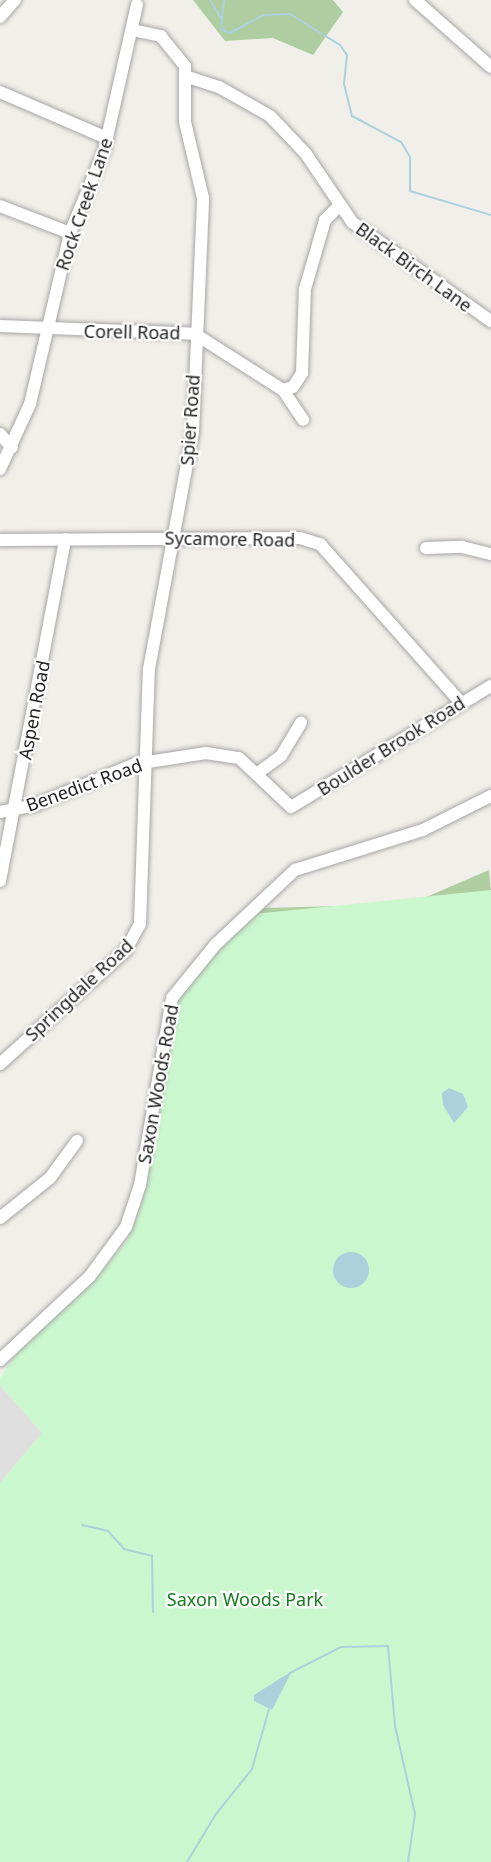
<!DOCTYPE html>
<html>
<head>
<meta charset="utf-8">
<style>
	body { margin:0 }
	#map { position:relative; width:491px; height:1862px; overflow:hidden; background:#f1efe9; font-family:"Noto Sans",sans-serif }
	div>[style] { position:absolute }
	.residential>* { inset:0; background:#e0dfdf }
	.forest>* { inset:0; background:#aecea1 }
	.park>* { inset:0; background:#cbf7cf }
	.water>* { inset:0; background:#add1dc }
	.round { border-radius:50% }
	.stream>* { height:2px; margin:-1px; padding:0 1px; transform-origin:1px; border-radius:1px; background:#add1dc }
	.roads { filter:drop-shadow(0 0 2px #a6a6a6) drop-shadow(0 0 2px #a6a6a6) }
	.minor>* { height:12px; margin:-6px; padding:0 6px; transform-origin:6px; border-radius:6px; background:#fff }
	span { translate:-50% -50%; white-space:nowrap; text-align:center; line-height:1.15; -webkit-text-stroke:4.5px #fff; paint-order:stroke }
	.street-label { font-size:18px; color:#222 }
	.park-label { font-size:18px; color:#137d1d }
</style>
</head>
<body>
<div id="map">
	<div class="residential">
		<div style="clip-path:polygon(0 1385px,42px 1433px,0 1483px)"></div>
	</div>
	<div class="forest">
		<div style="clip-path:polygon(193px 0,333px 0,343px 12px,313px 55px,273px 38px,225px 41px)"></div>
		<div style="clip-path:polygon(489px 870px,491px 892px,214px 958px,264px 908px,410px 904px)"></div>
	</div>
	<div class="park">
		<div style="clip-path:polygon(491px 890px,491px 1862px,0 1862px,0 1483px,42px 1433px,0 1385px,0 1378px,26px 1339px,99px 1275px,126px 1242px,142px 1200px,174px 1006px,201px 966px,253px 914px)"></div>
	</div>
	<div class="water">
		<div style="clip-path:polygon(449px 1088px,463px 1094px,468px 1107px,454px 1123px,443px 1105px,442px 1093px)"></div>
		<div class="round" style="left:333px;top:1252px;width:36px;height:36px"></div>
		<div style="clip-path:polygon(292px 1671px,272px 1710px,254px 1701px,254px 1695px)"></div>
	</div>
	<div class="stream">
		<div style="left:210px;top:0;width:21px;rotate:59deg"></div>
		<div style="left:224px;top:0;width:29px;rotate:96deg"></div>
		<div style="left:221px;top:29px;width:10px;rotate:24deg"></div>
		<div style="left:230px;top:33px;width:38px;rotate:-28deg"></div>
		<div style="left:264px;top:15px;width:26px;rotate:-2deg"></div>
		<div style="left:290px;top:14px;width:59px;rotate:31.8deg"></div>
		<div style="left:340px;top:45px;width:12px;rotate:55deg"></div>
		<div style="left:347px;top:55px;width:29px;rotate:96deg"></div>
		<div style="left:344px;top:84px;width:33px;rotate:76deg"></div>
		<div style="left:352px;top:116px;width:55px;rotate:28deg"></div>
		<div style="left:401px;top:142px;width:17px;rotate:59deg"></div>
		<div style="left:410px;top:157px;width:34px;rotate:90deg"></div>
		<div style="left:410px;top:191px;width:84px;rotate:16.5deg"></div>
		<div style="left:82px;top:1525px;width:27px;rotate:13deg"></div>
		<div style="left:108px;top:1531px;width:24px;rotate:48deg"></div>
		<div style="left:124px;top:1549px;width:29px;rotate:14deg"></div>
		<div style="left:152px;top:1556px;width:56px;rotate:89deg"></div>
		<div style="left:290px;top:1673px;width:57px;rotate:-27deg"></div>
		<div style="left:341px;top:1647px;width:47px;rotate:-1.2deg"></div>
		<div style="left:388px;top:1646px;width:80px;rotate:85deg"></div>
		<div style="left:395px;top:1726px;width:90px;rotate:77.2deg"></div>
		<div style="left:415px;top:1814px;width:49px;rotate:98.3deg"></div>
		<div style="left:187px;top:1862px;width:56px;rotate:-58.9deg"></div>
		<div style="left:216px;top:1814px;width:58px;rotate:-51.3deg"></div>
		<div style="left:252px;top:1769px;width:62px;rotate:-74.2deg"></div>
	</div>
	<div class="roads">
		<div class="minor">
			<div style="left:415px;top:0;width:101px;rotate:41.4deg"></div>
			<div style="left:0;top:17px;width:23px;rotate:-49deg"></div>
			<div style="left:188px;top:77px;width:33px;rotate:18deg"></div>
			<div style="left:219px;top:87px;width:59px;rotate:29.6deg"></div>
			<div style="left:270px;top:116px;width:52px;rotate:46.5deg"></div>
			<div style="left:306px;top:154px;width:82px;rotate:55.9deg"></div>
			<div style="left:352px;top:222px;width:171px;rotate:35.5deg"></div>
			<div style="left:0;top:92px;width:116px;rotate:23.3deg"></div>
			<div style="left:0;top:206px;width:75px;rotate:21.1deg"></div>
			<div style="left:0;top:326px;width:195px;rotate:2.3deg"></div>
			<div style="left:195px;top:334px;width:104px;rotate:32.5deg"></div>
			<div style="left:283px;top:390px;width:36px;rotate:56deg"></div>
			<div style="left:283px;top:390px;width:10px;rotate:-17deg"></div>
			<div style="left:293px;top:387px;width:17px;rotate:-57deg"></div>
			<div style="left:302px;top:373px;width:84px;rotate:-88deg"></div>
			<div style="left:305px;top:289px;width:72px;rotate:-73.8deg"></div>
			<div style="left:325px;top:220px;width:20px;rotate:-45deg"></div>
			<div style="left:0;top:434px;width:18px;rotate:49deg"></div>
			<div style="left:0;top:469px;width:72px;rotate:-65.2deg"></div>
			<div style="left:30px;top:404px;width:176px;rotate:-76.8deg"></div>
			<div style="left:70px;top:233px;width:89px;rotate:-67.5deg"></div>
			<div style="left:104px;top:151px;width:150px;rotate:-77.3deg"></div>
			<div style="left:0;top:540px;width:300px;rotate:-0.4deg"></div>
			<div style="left:300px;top:538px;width:21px;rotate:17deg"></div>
			<div style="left:320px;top:544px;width:213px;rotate:48.4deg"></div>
			<div style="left:426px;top:548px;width:36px;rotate:-2deg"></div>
			<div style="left:462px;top:547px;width:30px;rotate:14deg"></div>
			<div style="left:259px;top:772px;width:27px;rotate:-36deg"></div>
			<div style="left:281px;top:756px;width:39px;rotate:-59deg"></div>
			<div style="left:0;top:812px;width:36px;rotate:-11deg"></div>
			<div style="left:35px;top:805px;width:108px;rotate:-22.3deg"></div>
			<div style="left:135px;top:764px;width:72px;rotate:-8.8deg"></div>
			<div style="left:206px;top:753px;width:33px;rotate:9deg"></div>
			<div style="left:239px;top:758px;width:71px;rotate:43.3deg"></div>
			<div style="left:291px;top:807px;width:234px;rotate:-31.2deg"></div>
			<div style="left:0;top:881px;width:348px;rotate:-79.2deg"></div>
			<div style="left:0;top:1064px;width:170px;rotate:-42.1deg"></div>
			<div style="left:126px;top:950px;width:30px;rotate:-62deg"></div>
			<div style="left:140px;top:924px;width:255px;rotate:-88deg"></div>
			<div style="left:149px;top:669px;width:242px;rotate:-79.5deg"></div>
			<div style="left:193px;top:431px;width:233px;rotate:-87.5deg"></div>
			<div style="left:203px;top:198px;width:78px;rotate:-103.3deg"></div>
			<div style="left:185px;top:122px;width:56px;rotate:-90deg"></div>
			<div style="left:185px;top:66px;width:38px;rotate:-129deg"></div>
			<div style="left:161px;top:36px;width:30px;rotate:-168deg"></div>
			<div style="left:0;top:1218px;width:64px;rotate:-38.7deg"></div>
			<div style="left:50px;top:1178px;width:46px;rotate:-53.9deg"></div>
			<div style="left:0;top:1360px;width:123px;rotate:-43deg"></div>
			<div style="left:90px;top:1276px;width:61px;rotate:-53.7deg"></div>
			<div style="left:126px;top:1227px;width:44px;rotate:-71.6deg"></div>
			<div style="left:140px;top:1185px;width:190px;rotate:-80.3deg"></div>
			<div style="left:172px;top:998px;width:68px;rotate:-50.9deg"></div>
			<div style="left:215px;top:945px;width:110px;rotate:-43.2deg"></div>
			<div style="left:295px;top:870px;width:134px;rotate:-17.4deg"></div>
			<div style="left:423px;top:830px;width:76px;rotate:-26.6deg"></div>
		</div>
	</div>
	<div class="street-label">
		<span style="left:84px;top:204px;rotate:-71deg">Rock Creek Lane</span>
		<span style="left:414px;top:267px;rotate:36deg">Black Birch Lane</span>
		<span style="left:132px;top:332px;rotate:1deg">Corell Road</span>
		<span style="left:190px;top:420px;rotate:-86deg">Spier Road</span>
		<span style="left:230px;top:539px;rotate:1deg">Sycamore Road</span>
		<span style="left:34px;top:710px;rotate:-79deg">Aspen Road</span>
		<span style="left:391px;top:746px;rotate:-32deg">Boulder Brook Road</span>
		<span style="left:84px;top:785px;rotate:-20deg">Benedict Road</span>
		<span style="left:79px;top:990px;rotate:-43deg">Springdale Road</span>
		<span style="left:158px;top:1084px;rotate:-80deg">Saxon Woods Road</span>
	</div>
	<div class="park-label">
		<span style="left:245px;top:1599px">Saxon Woods Park</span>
	</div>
</div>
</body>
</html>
